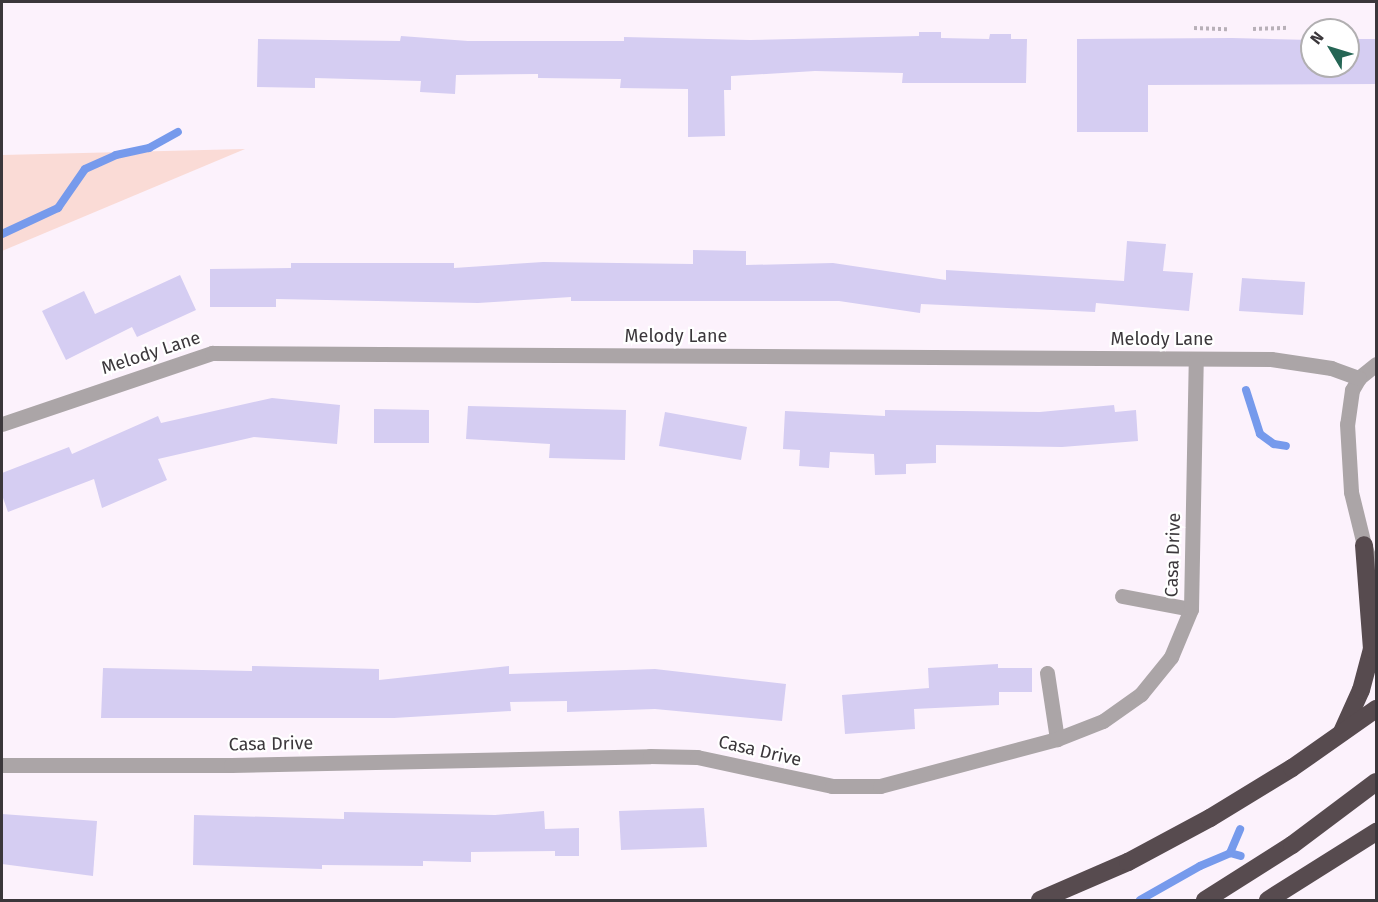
<!DOCTYPE html>
<html>
<head>
<meta charset="utf-8">
<style>
	body { margin:0 }
	#map { position:relative; width:1378px; height:902px; overflow:hidden; background:#fcf2fc; font-family:"Fira Sans",sans-serif }
	div>[style] { position:absolute }
	.green>* { inset:0; background:#fadbd6 }
	.stream>* { height:8px; margin:-4px; padding:0 4px; transform-origin:4px; border-radius:4px; background:#769aec }
	.building>* { inset:0; background:#d5cdf2 }
	.path>* { height:4px; margin-top:-2px; transform-origin:0; background:repeating-linear-gradient(90deg,#b8b0b8 0 3px,transparent 0 6px) }
	.minor>* { height:15px; margin:-7.5px; padding:0 7.5px; transform-origin:7.5px; border-radius:7.5px; background:#aba5a7 }
	.highway>* { height:18px; margin:-9px; padding:0 9px; transform-origin:9px; border-radius:9px; background:#574b4f }
	span { translate:-50% -50%; white-space:nowrap; text-align:center; line-height:1.15; -webkit-text-stroke:4.5px #fff; paint-order:stroke }
	.street-label { font-size:18px; color:#3b373b }
	.frame { position:absolute; inset:0; border:3px solid #3b373b; pointer-events:none }
	.north { position:absolute; left:1300px; top:18px; width:60px; height:60px; box-sizing:border-box; background:#fff; border:2px solid #b1afb1; border-radius:50%; rotate:308deg; font-size:16px; font-weight:700; line-height:24px; text-align:center; color:#3b373b }
	.north::after { content:''; display:block; margin:auto; width:21px; height:27px; background:#256655; clip-path:polygon(50% 0,100% 100%,50% 72%,0 100%) }
</style>
</head>
<body>
<div id="map">
	<div class="green">
		<div style="clip-path:polygon(245px 149px,2px 251px,2px 155px)"></div>
	</div>
	<div class="stream">
		<div style="left:2px;top:234px;width:62px;rotate:-24.9deg"></div>
		<div style="left:58px;top:208px;width:47px;rotate:-55.3deg"></div>
		<div style="left:85px;top:169px;width:34px;rotate:-24deg"></div>
		<div style="left:116px;top:155px;width:34px;rotate:-12deg"></div>
		<div style="left:149px;top:148px;width:33px;rotate:-29deg"></div>
		<div style="left:1246px;top:390px;width:46px;rotate:72.3deg"></div>
		<div style="left:1260px;top:434px;width:17px;rotate:36deg"></div>
		<div style="left:1274px;top:444px;width:12px;rotate:9deg"></div>
		<div style="left:1230px;top:853px;width:26px;rotate:-67deg"></div>
		<div style="left:1140px;top:900px;width:69px;rotate:-29.5deg"></div>
		<div style="left:1200px;top:866px;width:33px;rotate:-23deg"></div>
		<div style="left:1230px;top:853px;width:11px;rotate:15deg"></div>
	</div>
	<div class="building">
		<div style="clip-path:polygon(919px 32px,941px 32px,941px 38px,989px 39px,990px 34px,1011px 34px,1011px 39px,1027px 39px,1026px 83px,902px 83px,903px 73px,815px 71px,731px 76px,731px 90px,724px 90px,725px 136px,688px 137px,688px 89px,620px 88px,621px 79px,538px 78px,538px 74px,456px 75px,455px 94px,420px 92px,421px 81px,315px 78px,315px 88px,257px 87px,258px 39px,400px 41px,401px 36px,468px 41px,624px 41px,624px 37px,750px 40px,919px 36px)"></div>
		<div style="clip-path:polygon(1232px 38px,1312px 40px,1312px 66px,1348px 66px,1348px 39px,1377px 39px,1377px 84px,1148px 85px,1148px 132px,1077px 132px,1077px 39px)"></div>
		<div style="clip-path:polygon(1127px 241px,1166px 244px,1163px 271px,1193px 273px,1189px 311px,1096px 303px,1095px 312px,921px 304px,920px 313px,839px 301px,571px 301px,571px 297px,478px 303px,276px 299px,276px 307px,210px 307px,210px 269px,291px 268px,291px 263px,454px 263px,454px 268px,543px 262px,693px 264px,693px 250px,746px 251px,746px 265px,833px 263px,946px 280px,946px 270px,1124px 281px)"></div>
		<div style="clip-path:polygon(180px 275px,196px 310px,137px 337px,132px 327px,66px 360px,42px 311px,84px 291px,95px 314px)"></div>
		<div style="clip-path:polygon(1242px 278px,1305px 282px,1303px 315px,1239px 311px)"></div>
		<div style="clip-path:polygon(272px 398px,340px 405px,337px 444px,254px 437px,158px 459px,167px 480px,102px 508px,94px 479px,8px 512px,2px 495px,2px 473px,69px 447px,72px 454px,158px 416px,161px 423px)"></div>
		<div style="clip-path:polygon(1114px 405px,1115px 412px,1136px 410px,1138px 441px,1062px 447px,936px 445px,936px 463px,906px 464px,906px 474px,875px 475px,874px 454px,830px 452px,829px 468px,799px 466px,800px 450px,783px 449px,785px 411px,885px 416px,885px 410px,1040px 412px)"></div>
		<div style="clip-path:polygon(468px 406px,626px 410px,625px 460px,549px 458px,550px 444px,466px 439px)"></div>
		<div style="clip-path:polygon(374px 409px,429px 410px,429px 443px,374px 443px)"></div>
		<div style="clip-path:polygon(665px 412px,747px 427px,741px 460px,659px 446px)"></div>
		<div style="clip-path:polygon(998px 664px,998px 668px,1032px 668px,1032px 692px,999px 692px,999px 705px,914px 709px,915px 729px,845px 734px,842px 695px,929px 688px,928px 668px)"></div>
		<div style="clip-path:polygon(252px 666px,379px 669px,379px 680px,509px 666px,509px 674px,655px 669px,786px 684px,782px 721px,655px 709px,567px 712px,567px 701px,510px 702px,511px 711px,394px 718px,101px 718px,103px 668px,252px 671px)"></div>
		<div style="clip-path:polygon(704px 808px,707px 847px,621px 850px,619px 811px)"></div>
		<div style="clip-path:polygon(544px 811px,545px 829px,579px 828px,579px 856px,555px 856px,555px 851px,471px 852px,471px 862px,423px 861px,423px 866px,322px 865px,322px 869px,193px 865px,194px 815px,344px 819px,344px 812px,495px 815px)"></div>
		<div style="clip-path:polygon(2px 814px,97px 821px,93px 876px,2px 864px)"></div>
	</div>
	<div class="path">
		<div style="left:1194px;top:28px;width:33px;rotate:2deg"></div>
		<div style="left:1253px;top:29px;width:36px;rotate:-2deg"></div>
	</div>
	<div class="minor">
		<div style="left:1376px;top:364px;width:22px;rotate:141deg"></div>
		<div style="left:1359px;top:378px;width:14px;rotate:120deg"></div>
		<div style="left:1352px;top:390px;width:34px;rotate:98deg"></div>
		<div style="left:1347px;top:424px;width:68px;rotate:86.6deg"></div>
		<div style="left:1351px;top:492px;width:55px;rotate:76.2deg"></div>
		<div style="left:1364px;top:545px;width:33px;rotate:69deg"></div>
		<div style="left:2px;top:424px;width:222px;rotate:-18.7deg"></div>
		<div style="left:212px;top:353px;width:1059px;rotate:0.32deg"></div>
		<div style="left:1271px;top:359px;width:61px;rotate:8.5deg"></div>
		<div style="left:1331px;top:368px;width:30px;rotate:20deg"></div>
		<div style="left:1122px;top:596px;width:70px;rotate:10.7deg"></div>
		<div style="left:1047px;top:673px;width:67px;rotate:81.4deg"></div>
		<div style="left:2px;top:765px;width:229px"></div>
		<div style="left:231px;top:765px;width:419px;rotate:-1.2deg"></div>
		<div style="left:650px;top:756px;width:47px;rotate:1.2deg"></div>
		<div style="left:697px;top:757px;width:138px;rotate:12.1deg"></div>
		<div style="left:832px;top:786px;width:48px"></div>
		<div style="left:880px;top:786px;width:183px;rotate:-14.9deg"></div>
		<div style="left:1057px;top:739px;width:49px;rotate:-21.4deg"></div>
		<div style="left:1103px;top:721px;width:47px;rotate:-35.4deg"></div>
		<div style="left:1141px;top:694px;width:48px;rotate:-51deg"></div>
		<div style="left:1171px;top:657px;width:52px;rotate:-67.4deg"></div>
		<div style="left:1191px;top:609px;width:250px;rotate:-88.9deg"></div>
	</div>
	<div class="highway">
		<div style="left:1342px;top:732px;width:46px;rotate:-65.7deg"></div>
		<div style="left:1361px;top:690px;width:42px;rotate:-75deg"></div>
		<div style="left:1372px;top:649px;width:104px;rotate:-94.4deg"></div>
		<div style="left:1040px;top:900px;width:96px;rotate:-23.4deg"></div>
		<div style="left:1128px;top:862px;width:93px;rotate:-28.2deg"></div>
		<div style="left:1210px;top:818px;width:96px;rotate:-31.4deg"></div>
		<div style="left:1292px;top:768px;width:103px;rotate:-35.1deg"></div>
		<div style="left:1205px;top:900px;width:103px;rotate:-32.3deg"></div>
		<div style="left:1292px;top:845px;width:105px;rotate:-36.9deg"></div>
		<div style="left:1268px;top:900px;width:128px;rotate:-32.2deg"></div>
	</div>
	<div class="street-label">
		<span style="left:676px;top:336px">Melody Lane</span>
		<span style="left:1162px;top:339px">Melody Lane</span>
		<span style="left:151px;top:353px;rotate:-18deg">Melody Lane</span>
		<span style="left:1173px;top:555px;rotate:-88deg">Casa Drive</span>
		<span style="left:271px;top:744px;rotate:-1deg">Casa Drive</span>
		<span style="left:760px;top:751px;rotate:13deg">Casa Drive</span>
	</div>
	<div class="frame"></div>
	<div class="north">N</div>
</div>
</body>
</html>
